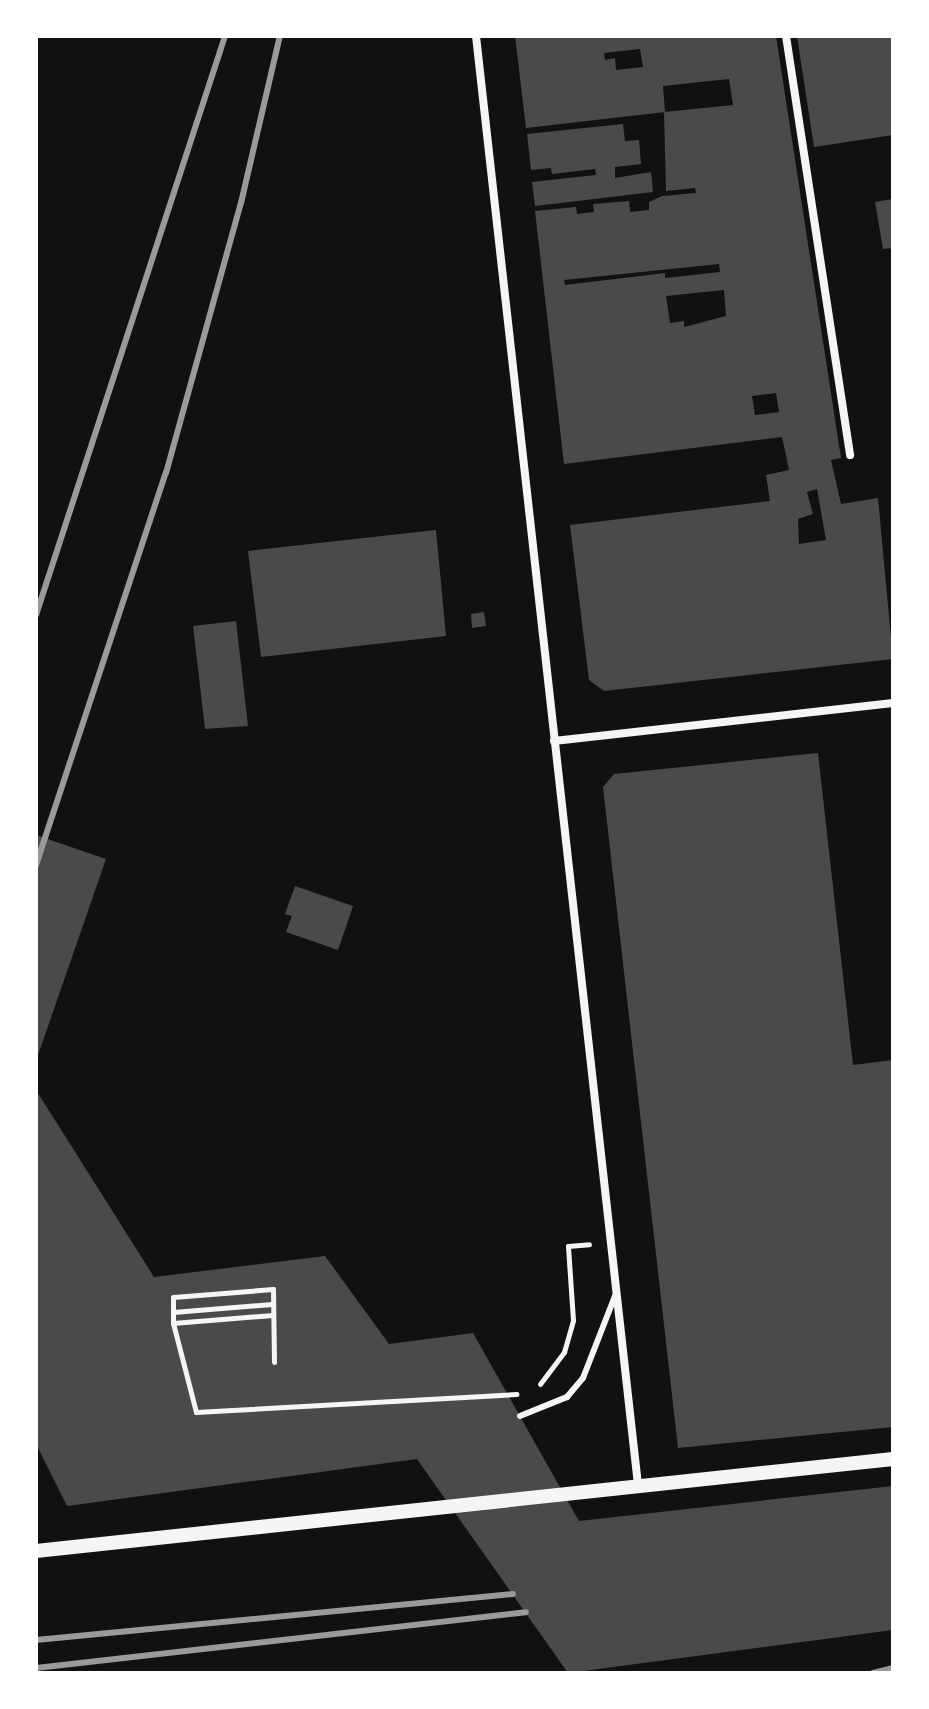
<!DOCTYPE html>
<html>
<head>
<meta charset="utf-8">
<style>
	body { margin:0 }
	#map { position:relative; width:929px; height:1709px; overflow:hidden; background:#111; font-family:"Fira Sans Condensed",sans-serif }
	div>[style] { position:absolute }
	.building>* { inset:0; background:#4a4a4a }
	.path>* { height:5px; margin:-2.5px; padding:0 2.5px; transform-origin:2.5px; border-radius:2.5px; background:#f5f5f5 }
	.service>* { height:6px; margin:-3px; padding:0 3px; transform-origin:3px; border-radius:3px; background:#f5f5f5 }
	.minor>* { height:8px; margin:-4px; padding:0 4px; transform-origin:4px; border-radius:4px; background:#f5f5f5 }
	.tertiary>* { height:14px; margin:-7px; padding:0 7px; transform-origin:7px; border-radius:7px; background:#f5f5f5 }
	.rail>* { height:6px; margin:-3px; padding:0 3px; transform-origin:3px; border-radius:3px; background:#9a9a9a }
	span { translate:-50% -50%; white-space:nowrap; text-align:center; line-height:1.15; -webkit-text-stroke:8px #fff; paint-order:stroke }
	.frame { position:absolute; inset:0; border:38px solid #fff; pointer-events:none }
</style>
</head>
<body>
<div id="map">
	<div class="building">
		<div style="clip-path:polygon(evenodd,515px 36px,776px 36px,841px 458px,831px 460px,841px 504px,878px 498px,893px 659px,604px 691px,589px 680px,570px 525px,770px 501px,766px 475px,789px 470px,782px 437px,564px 464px,535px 211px,576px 207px,577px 214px,594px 212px,593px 204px,629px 201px,630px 212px,649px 210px,649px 202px,662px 196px,696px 193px,695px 188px,666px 191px,664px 112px,733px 105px,729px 79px,663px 86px,665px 112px,526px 128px,515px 36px,640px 49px,643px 67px,616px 70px,615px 58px,605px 60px,604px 53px,640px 49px,515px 36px,719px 264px,720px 272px,665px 278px,665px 273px,565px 285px,564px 280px,719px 264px,515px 36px,724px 290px,726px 316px,684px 327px,684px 321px,670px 323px,666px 296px,724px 290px,515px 36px,776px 393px,779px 412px,755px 415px,752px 396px,776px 393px,515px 36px,817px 489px,826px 540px,799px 544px,798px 519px,813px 514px,807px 492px,817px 489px)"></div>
		<div style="clip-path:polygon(797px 36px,893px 36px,893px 135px,814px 147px)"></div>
		<div style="clip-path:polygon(623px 124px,625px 141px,639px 140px,641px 164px,615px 167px,615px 178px,651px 172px,653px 192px,535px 206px,532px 182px,596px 175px,595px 169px,552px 174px,551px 168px,531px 170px,527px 134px)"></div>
		<div style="clip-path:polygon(893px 199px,893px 248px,883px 249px,875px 202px)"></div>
		<div style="clip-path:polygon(436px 530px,446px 636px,261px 657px,248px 551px)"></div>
		<div style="clip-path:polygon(484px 612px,486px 626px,472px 628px,471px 614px)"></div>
		<div style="clip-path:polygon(236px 621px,248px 726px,205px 729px,193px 626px)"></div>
		<div style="clip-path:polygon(818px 753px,853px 1065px,893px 1060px,893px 1427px,678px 1448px,603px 787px,614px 774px)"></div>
		<div style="clip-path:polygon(36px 835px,106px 859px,36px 1061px)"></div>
		<div style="clip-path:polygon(295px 886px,353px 906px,338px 950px,286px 932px,292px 916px,285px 914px)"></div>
		<div style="clip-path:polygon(36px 1090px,154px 1277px,325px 1256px,389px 1344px,473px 1333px,579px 1521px,893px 1486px,893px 1630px,568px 1673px,417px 1459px,67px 1506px,36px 1444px)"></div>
	</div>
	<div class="path">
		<div style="left:173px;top:1312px;width:100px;rotate:-4.6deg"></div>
		<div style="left:173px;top:1323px;width:100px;rotate:-4.6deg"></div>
		<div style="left:274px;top:1362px;width:73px;rotate:-90.8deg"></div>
		<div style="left:273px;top:1289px;width:100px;rotate:175.4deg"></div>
		<div style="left:173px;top:1297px;width:26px;rotate:90deg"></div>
		<div style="left:173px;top:1323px;width:92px;rotate:75.5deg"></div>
		<div style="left:196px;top:1412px;width:321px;rotate:-3.2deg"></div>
		<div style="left:540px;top:1384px;width:40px;rotate:-53deg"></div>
		<div style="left:564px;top:1352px;width:33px;rotate:-74deg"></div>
		<div style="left:573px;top:1320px;width:74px;rotate:-93.9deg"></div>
		<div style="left:568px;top:1246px;width:21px;rotate:-5deg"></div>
	</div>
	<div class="service">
		<div style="left:520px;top:1416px;width:51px;rotate:-22deg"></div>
		<div style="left:567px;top:1397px;width:25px;rotate:-50deg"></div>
		<div style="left:583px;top:1378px;width:88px;rotate:-68.7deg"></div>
	</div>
	<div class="minor">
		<div style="left:476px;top:36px;width:1458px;rotate:83.62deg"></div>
		<div style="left:786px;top:36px;width:424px;rotate:81.3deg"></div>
		<div style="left:554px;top:741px;width:341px;rotate:-6.4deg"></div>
	</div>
	<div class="tertiary">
		<div style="left:36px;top:1551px;width:862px;rotate:-6.13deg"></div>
	</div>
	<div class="rail">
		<div style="left:36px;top:615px;width:609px;rotate:-71.92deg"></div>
		<div style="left:36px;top:865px;width:413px;rotate:-71.7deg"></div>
		<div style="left:166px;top:473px;width:280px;rotate:-74.5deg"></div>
		<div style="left:241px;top:203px;width:171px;rotate:-76.9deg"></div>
		<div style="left:36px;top:1640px;width:479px;rotate:-5.5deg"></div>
		<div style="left:36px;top:1668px;width:493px;rotate:-6.5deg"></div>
		<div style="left:873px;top:1673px;width:21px;rotate:-14deg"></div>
	</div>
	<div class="frame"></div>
</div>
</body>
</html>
